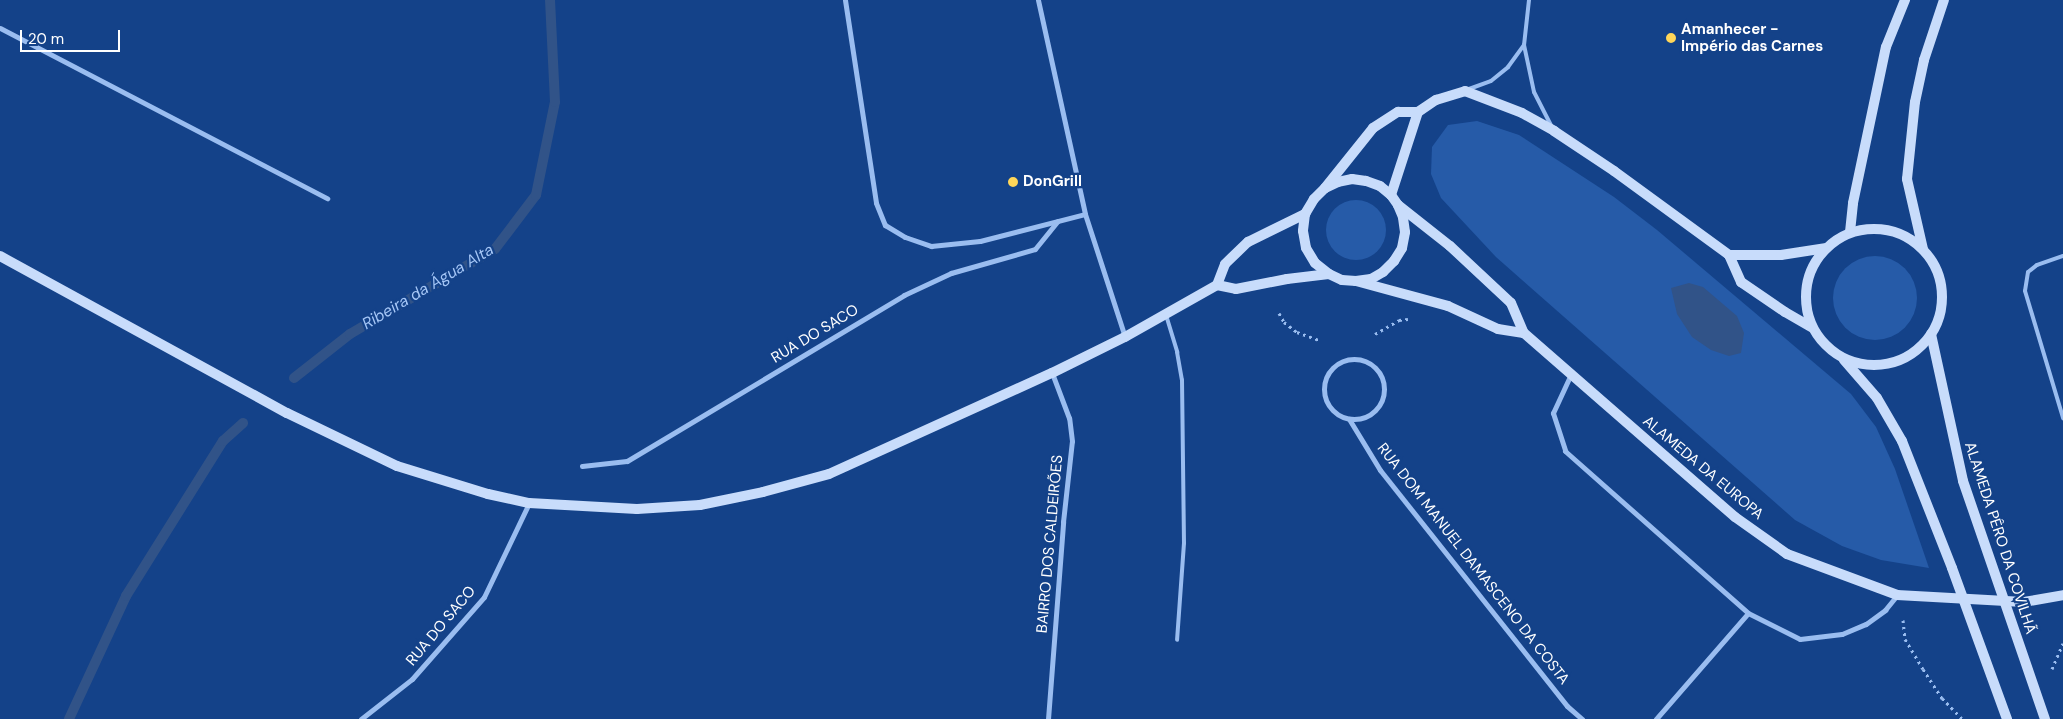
<!DOCTYPE html>
<html>
<head>
<meta charset="utf-8">
<style>
	body { margin:0 }
	#map { position:relative; width:2063px; height:719px; overflow:hidden; background:#144289; font-family:"DM Sans",sans-serif }
	div>[style] { position:absolute }
	.green>* { inset:0; background:#265ba8 }
	.round { border-radius:50% }
	.water>* { inset:0; background:#315388 }
	.stream>* { height:10px; margin:-5px; padding:0 5px; transform-origin:5px; border-radius:5px; background:#315388 }
	.path>* { height:3px; margin-top:-1.5px; transform-origin:0; background:repeating-linear-gradient(90deg,#9abdf0 0 2.5px,transparent 0 6.5px) }
	.service>* { height:4px; margin:-2px; padding:0 2px; transform-origin:2px; border-radius:2px; background:#9abdf0 }
	.minor>* { height:5px; margin:-2.5px; padding:0 2.5px; transform-origin:2.5px; border-radius:2.5px; background:#9abdf0 }
	.minor>.ring { margin:-2.5px; padding:0; box-sizing:content-box; background:none; border:5px solid #9abdf0; border-radius:50% }
	.secondary>* { height:10px; margin:-5px; padding:0 5px; transform-origin:5px; border-radius:5px; background:#c8dcfb }
	.secondary>.ring { margin:-5px; padding:0; box-sizing:content-box; background:none; border:10px solid #c8dcfb; border-radius:50% }
	.dots>* { width:14px; height:14px; translate:-50% -50%; box-sizing:border-box; border:2px solid #144289; border-radius:50% }
	span { translate:-50% -50%; white-space:nowrap; text-align:center; line-height:1.15; -webkit-text-stroke:4.5px #144289; paint-order:stroke }
	.poi-label { font-size:15px; color:#fff; font-weight:700 }
	.left { translate:0 -50%; text-align:left }
	.street-label { font-size:15px; color:#fff }
	.water-label { font-size:16px; color:#a6c7f7; font-style:italic }
	.scale { position:absolute; left:20px; top:30px; width:100px; height:22px; box-sizing:border-box; border:2px solid #fff; border-top:0; padding-left:6px; font-size:15px; line-height:18px; white-space:nowrap; color:#fff; -webkit-text-stroke:4px #144289; paint-order:stroke }
</style>
</head>
<body>
<div id="map">
	<div class="green">
		<div style="clip-path:polygon(1477px 121px,1519px 135px,1614px 197px,1657px 230px,1851px 394px,1876px 427px,1895px 469px,1929px 568px,1881px 560px,1842px 546px,1795px 520px,1496px 257px,1441px 198px,1431px 174px,1432px 147px,1448px 125px)"></div>
		<div class="round" style="left:1326px;top:200px;width:60px;height:60px"></div>
		<div class="round" style="left:1833px;top:256px;width:84px;height:84px"></div>
	</div>
	<div class="water">
		<div style="clip-path:polygon(1689px 283px,1703px 287px,1737px 316px,1744px 333px,1741px 353px,1729px 356px,1711px 350px,1692px 337px,1677px 314px,1671px 288px)"></div>
	</div>
	<div class="stream">
		<div style="left:294px;top:378px;width:71px;rotate:-38.2deg"></div>
		<div style="left:350px;top:334px;width:168px;rotate:-30.4deg"></div>
		<div style="left:495px;top:249px;width:68px;rotate:-52.8deg"></div>
		<div style="left:536px;top:195px;width:95px;rotate:-78.5deg"></div>
		<div style="left:555px;top:102px;width:102px;rotate:-92.8deg"></div>
		<div style="left:69px;top:719px;width:136px;rotate:-65.1deg"></div>
		<div style="left:126px;top:596px;width:183px;rotate:-58deg"></div>
		<div style="left:223px;top:441px;width:27px;rotate:-42deg"></div>
	</div>
	<div class="path">
		<div style="left:1279px;top:313px;width:10px;rotate:61deg"></div>
		<div style="left:1284px;top:322px;width:16px;rotate:38deg"></div>
		<div style="left:1297px;top:332px;width:23px;rotate:20deg"></div>
		<div style="left:1375px;top:334px;width:28px;rotate:-30deg"></div>
		<div style="left:1399px;top:320px;width:9px;rotate:-6deg"></div>
		<div style="left:1903px;top:620px;width:19px;rotate:84deg"></div>
		<div style="left:1905px;top:639px;width:35px;rotate:59deg"></div>
		<div style="left:1923px;top:669px;width:35px;rotate:57deg"></div>
		<div style="left:1942px;top:698px;width:29px;rotate:46deg"></div>
		<div style="left:2052px;top:669px;width:28px;rotate:-67deg"></div>
	</div>
	<div class="service">
		<div style="left:1529px;top:0;width:45px;rotate:96.3deg"></div>
		<div style="left:1524px;top:45px;width:48px;rotate:78deg"></div>
		<div style="left:1534px;top:92px;width:39px;rotate:63deg"></div>
		<div style="left:1469px;top:89px;width:23px;rotate:-20deg"></div>
		<div style="left:1491px;top:81px;width:22px;rotate:-39deg"></div>
		<div style="left:1508px;top:67px;width:27px;rotate:-54deg"></div>
		<div style="left:2063px;top:256px;width:28px;rotate:161deg"></div>
		<div style="left:2037px;top:265px;width:11px;rotate:142deg"></div>
		<div style="left:2028px;top:272px;width:19px;rotate:99deg"></div>
		<div style="left:2025px;top:291px;width:133px;rotate:73.3deg"></div>
		<div style="left:1166px;top:315px;width:39px;rotate:73deg"></div>
		<div style="left:1177px;top:352px;width:28px;rotate:80deg"></div>
		<div style="left:1182px;top:380px;width:163px;rotate:89.3deg"></div>
		<div style="left:1184px;top:543px;width:97px;rotate:94.1deg"></div>
	</div>
	<div class="minor">
		<div style="left:845px;top:0;width:205px;rotate:81.3deg"></div>
		<div style="left:876px;top:203px;width:24px;rotate:68deg"></div>
		<div style="left:885px;top:225px;width:23px;rotate:31deg"></div>
		<div style="left:905px;top:237px;width:28px;rotate:19deg"></div>
		<div style="left:931px;top:246px;width:49px;rotate:-5.8deg"></div>
		<div style="left:980px;top:241px;width:108px;rotate:-14.4deg"></div>
		<div style="left:1038px;top:0;width:219px;rotate:77.6deg"></div>
		<div style="left:1085px;top:214px;width:129px;rotate:72deg"></div>
		<div style="left:0;top:28px;width:369px;rotate:27.5deg"></div>
		<div class="ring" style="left:1324px;top:359px;width:55px;height:55px"></div>
		<div style="left:1571px;top:374px;width:43px;rotate:114.8deg"></div>
		<div style="left:1553px;top:413px;width:40px;rotate:72deg"></div>
		<div style="left:1565px;top:451px;width:244px;rotate:41.5deg"></div>
		<div style="left:1748px;top:613px;width:58px;rotate:26.6deg"></div>
		<div style="left:1800px;top:639px;width:42px;rotate:-6.8deg"></div>
		<div style="left:1842px;top:634px;width:26px;rotate:-23deg"></div>
		<div style="left:1866px;top:624px;width:24px;rotate:-36deg"></div>
		<div style="left:1885px;top:610px;width:19px;rotate:-51deg"></div>
		<div style="left:1349px;top:419px;width:60px;rotate:58.7deg"></div>
		<div style="left:1380px;top:470px;width:301px;rotate:51.6deg"></div>
		<div style="left:1567px;top:706px;width:20px;rotate:41deg"></div>
		<div style="left:582px;top:466px;width:45px;rotate:-6.3deg"></div>
		<div style="left:627px;top:461px;width:323px;rotate:-30.9deg"></div>
		<div style="left:904px;top:295px;width:52px;rotate:-25.1deg"></div>
		<div style="left:951px;top:273px;width:87px;rotate:-15.9deg"></div>
		<div style="left:1035px;top:249px;width:36px;rotate:-51deg"></div>
		<div style="left:361px;top:719px;width:65px;rotate:-38.1deg"></div>
		<div style="left:412px;top:679px;width:109px;rotate:-48.7deg"></div>
		<div style="left:484px;top:597px;width:104px;rotate:-64.4deg"></div>
		<div style="left:1048px;top:719px;width:198px;rotate:-85.6deg"></div>
		<div style="left:1063px;top:522px;width:81px;rotate:-83.7deg"></div>
		<div style="left:1072px;top:441px;width:23px;rotate:-97deg"></div>
		<div style="left:1069px;top:418px;width:48px;rotate:-110.7deg"></div>
		<div style="left:1656px;top:719px;width:140px;rotate:-49deg"></div>
	</div>
	<div class="secondary">
		<div style="left:1325px;top:188px;width:77px;rotate:-51.3deg"></div>
		<div style="left:1373px;top:128px;width:30px;rotate:-33deg"></div>
		<div style="left:1398px;top:112px;width:20px"></div>
		<div style="left:1418px;top:112px;width:22px;rotate:-34deg"></div>
		<div style="left:1436px;top:100px;width:30px;rotate:-17deg"></div>
		<div style="left:1465px;top:91px;width:61px;rotate:21.1deg"></div>
		<div style="left:1522px;top:113px;width:37px;rotate:29deg"></div>
		<div style="left:1554px;top:131px;width:72px;rotate:33.7deg"></div>
		<div style="left:1614px;top:171px;width:142px;rotate:36.1deg"></div>
		<div style="left:1729px;top:255px;width:30px;rotate:66deg"></div>
		<div style="left:1741px;top:282px;width:53px;rotate:34.3deg"></div>
		<div style="left:1785px;top:312px;width:30px;rotate:30deg"></div>
		<div style="left:1391px;top:195px;width:87px;rotate:-72deg"></div>
		<div style="left:1398px;top:205px;width:66px;rotate:38.3deg"></div>
		<div style="left:1450px;top:246px;width:83px;rotate:43.1deg"></div>
		<div style="left:1511px;top:303px;width:33px;rotate:67deg"></div>
		<div style="left:1524px;top:333px;width:280px;rotate:41.1deg"></div>
		<div style="left:1735px;top:517px;width:64px;rotate:35.4deg"></div>
		<div style="left:1787px;top:554px;width:117px;rotate:20.4deg"></div>
		<div style="left:1897px;top:595px;width:127px;rotate:3.2deg"></div>
		<div style="left:2024px;top:602px;width:40px;rotate:-10deg"></div>
		<div class="ring" style="left:1806px;top:229px;width:126px;height:126px"></div>
		<div style="left:1850px;top:232px;width:29px;rotate:-84deg"></div>
		<div style="left:1853px;top:203px;width:159px;rotate:-78.1deg"></div>
		<div style="left:1886px;top:47px;width:51px;rotate:-68deg"></div>
		<div style="left:1923px;top:249px;width:72px;rotate:-102.9deg"></div>
		<div style="left:1907px;top:179px;width:77px;rotate:-84.1deg"></div>
		<div style="left:1915px;top:102px;width:43px;rotate:-77.9deg"></div>
		<div style="left:1924px;top:60px;width:63px;rotate:-71.6deg"></div>
		<div style="left:1729px;top:255px;width:52px"></div>
		<div style="left:1781px;top:255px;width:46px;rotate:-8.8deg"></div>
		<div style="left:0;top:256px;width:327px;rotate:28.7deg"></div>
		<div style="left:287px;top:413px;width:122px;rotate:25.7deg"></div>
		<div style="left:397px;top:466px;width:95px;rotate:17.1deg"></div>
		<div style="left:488px;top:494px;width:42px;rotate:12.4deg"></div>
		<div style="left:529px;top:503px;width:108px;rotate:3.2deg"></div>
		<div style="left:637px;top:509px;width:63px;rotate:-3.6deg"></div>
		<div style="left:700px;top:505px;width:64px;rotate:-11.7deg"></div>
		<div style="left:763px;top:492px;width:68px;rotate:-15.3deg"></div>
		<div style="left:829px;top:474px;width:245px;rotate:-24.4deg"></div>
		<div style="left:1052px;top:373px;width:81px;rotate:-26.3deg"></div>
		<div style="left:1125px;top:337px;width:106px;rotate:-29.5deg"></div>
		<div style="left:1217px;top:285px;width:22px;rotate:-69deg"></div>
		<div style="left:1225px;top:264px;width:32px;rotate:-44deg"></div>
		<div style="left:1248px;top:242px;width:64px;rotate:-26.2deg"></div>
		<div style="left:1356px;top:281px;width:15px;rotate:-8deg"></div>
		<div style="left:1371px;top:279px;width:14px;rotate:-30deg"></div>
		<div style="left:1383px;top:272px;width:16px;rotate:-45deg"></div>
		<div style="left:1394px;top:261px;width:15px;rotate:-58deg"></div>
		<div style="left:1402px;top:248px;width:16px;rotate:-79deg"></div>
		<div style="left:1405px;top:232px;width:15px;rotate:-98deg"></div>
		<div style="left:1403px;top:217px;width:13px;rotate:-113deg"></div>
		<div style="left:1398px;top:205px;width:12px;rotate:-125deg"></div>
		<div style="left:1391px;top:195px;width:14px;rotate:-141deg"></div>
		<div style="left:1380px;top:186px;width:15px;rotate:-160deg"></div>
		<div style="left:1366px;top:181px;width:14px;rotate:-172deg"></div>
		<div style="left:1352px;top:179px;width:14px;rotate:168deg"></div>
		<div style="left:1338px;top:182px;width:14px;rotate:155deg"></div>
		<div style="left:1325px;top:188px;width:16px;rotate:135deg"></div>
		<div style="left:1314px;top:199px;width:17px;rotate:121deg"></div>
		<div style="left:1305px;top:214px;width:17px;rotate:97deg"></div>
		<div style="left:1303px;top:231px;width:17px;rotate:80deg"></div>
		<div style="left:1306px;top:248px;width:17px;rotate:59deg"></div>
		<div style="left:1315px;top:263px;width:18px;rotate:38deg"></div>
		<div style="left:1329px;top:274px;width:14px;rotate:25deg"></div>
		<div style="left:1342px;top:280px;width:14px;rotate:4deg"></div>
		<div style="left:1356px;top:281px;width:95px;rotate:15.2deg"></div>
		<div style="left:1448px;top:306px;width:55px;rotate:24.7deg"></div>
		<div style="left:1498px;top:329px;width:26px;rotate:9deg"></div>
		<div style="left:1217px;top:285px;width:19px;rotate:12deg"></div>
		<div style="left:1236px;top:289px;width:52px;rotate:-11.1deg"></div>
		<div style="left:1287px;top:279px;width:42px;rotate:-6.8deg"></div>
		<div style="left:1931px;top:334px;width:150px;rotate:77.7deg"></div>
		<div style="left:1963px;top:481px;width:252px;rotate:71deg"></div>
		<div style="left:1844px;top:360px;width:50px;rotate:49deg"></div>
		<div style="left:1877px;top:398px;width:50px;rotate:59.8deg"></div>
		<div style="left:1902px;top:441px;width:136px;rotate:68.5deg"></div>
		<div style="left:1952px;top:568px;width:161px;rotate:70deg"></div>
	</div>
	<div class="dots">
		<div style="left:1671px;top:38px;background:#ffd659"></div>
		<div style="left:1013px;top:182px;background:#ffd659"></div>
	</div>
	<div class="poi-label">
		<span class="left" style="left:1681px;top:38px">Amanhecer -<br>Império das Carnes</span>
		<span class="left" style="left:1023px;top:182px">DonGrill</span>
	</div>
	<div class="street-label">
		<span style="left:815px;top:334px;rotate:-31deg">RUA DO SACO</span>
		<span style="left:1703px;top:468px;rotate:40deg">ALAMEDA DA EUROPA</span>
		<span style="left:2000px;top:538px;rotate:72deg">ALAMEDA PÊRO DA COVILHÃ</span>
		<span style="left:1050px;top:544px;rotate:-85deg">BAIRRO DOS CALDEIRÕES</span>
		<span style="left:1473px;top:564px;rotate:52deg">RUA DOM MANUEL DAMASCENO DA COSTA</span>
		<span style="left:441px;top:626px;rotate:-50deg">RUA DO SACO</span>
	</div>
	<div class="water-label">
		<span style="left:428px;top:287px;rotate:-31deg">Ribeira da Água Alta</span>
	</div>
	<div class="scale">20 m</div>
</div>
</body>
</html>
